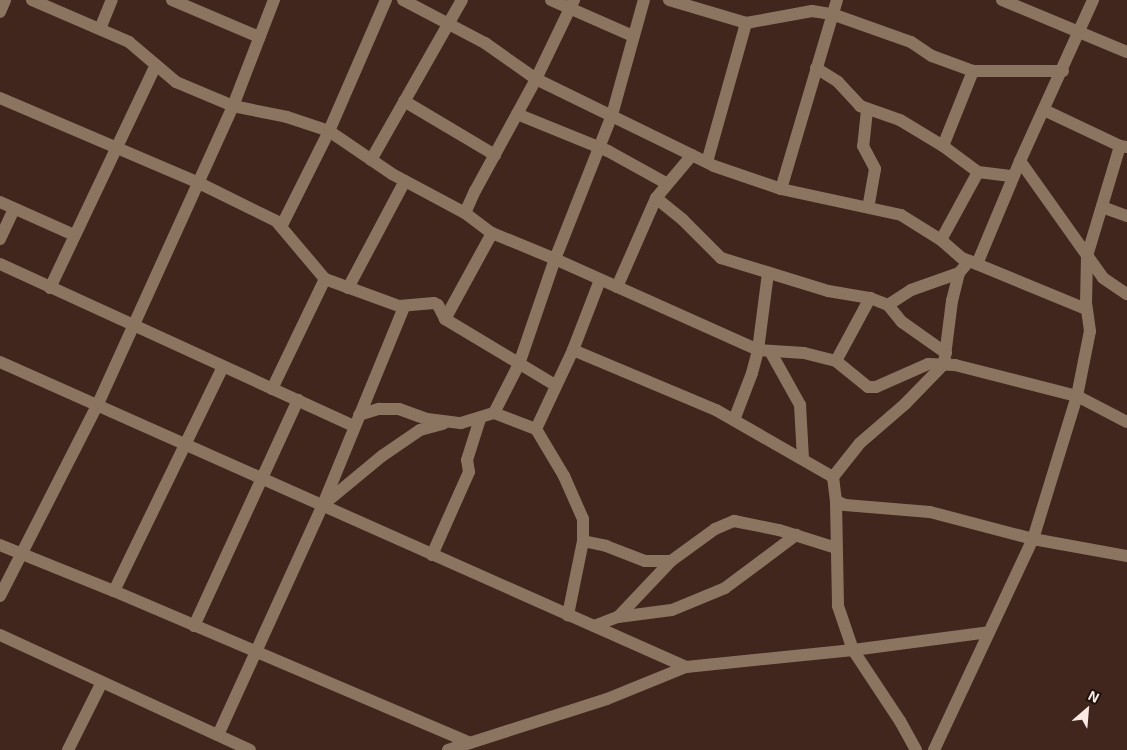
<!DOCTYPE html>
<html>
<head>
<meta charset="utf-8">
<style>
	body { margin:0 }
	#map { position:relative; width:1127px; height:750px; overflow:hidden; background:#40261d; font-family:"Exo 2",sans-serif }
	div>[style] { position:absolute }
	.minor>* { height:12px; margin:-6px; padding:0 6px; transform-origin:6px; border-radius:6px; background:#8c7560 }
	span { translate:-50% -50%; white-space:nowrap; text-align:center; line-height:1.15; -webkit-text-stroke:4.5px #1e120e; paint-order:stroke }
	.north { position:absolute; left:1062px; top:685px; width:50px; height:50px; -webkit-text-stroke:4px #1e120e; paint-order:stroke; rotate:27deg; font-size:14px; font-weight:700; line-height:20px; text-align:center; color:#fbe9e3 }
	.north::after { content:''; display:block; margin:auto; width:18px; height:22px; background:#fbe9e3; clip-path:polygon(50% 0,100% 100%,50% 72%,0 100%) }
</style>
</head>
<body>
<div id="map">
	<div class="minor">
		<div style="left:32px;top:0;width:106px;rotate:23.4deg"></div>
		<div style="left:129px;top:42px;width:62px;rotate:40.4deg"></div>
		<div style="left:176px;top:82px;width:62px;rotate:22.8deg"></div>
		<div style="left:233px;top:106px;width:55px;rotate:11.5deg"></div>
		<div style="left:287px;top:117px;width:44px;rotate:18.4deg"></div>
		<div style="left:329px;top:131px;width:76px;rotate:34.3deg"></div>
		<div style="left:392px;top:174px;width:83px;rotate:28.1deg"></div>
		<div style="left:465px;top:213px;width:34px;rotate:37deg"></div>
		<div style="left:492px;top:233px;width:68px;rotate:22.4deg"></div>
		<div style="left:555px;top:259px;width:222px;rotate:24.1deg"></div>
		<div style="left:758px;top:350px;width:46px;rotate:3.7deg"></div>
		<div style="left:804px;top:353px;width:33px;rotate:14deg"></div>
		<div style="left:836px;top:361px;width:41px;rotate:39.1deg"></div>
		<div style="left:868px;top:387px;width:8px"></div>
		<div style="left:876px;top:387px;width:57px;rotate:-23.9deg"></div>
		<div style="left:928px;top:364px;width:27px;rotate:2deg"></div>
		<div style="left:955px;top:365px;width:126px;rotate:14.3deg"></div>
		<div style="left:1077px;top:396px;width:56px;rotate:27.5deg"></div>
		<div style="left:172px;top:0;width:95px;rotate:23deg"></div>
		<div style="left:403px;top:0;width:93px;rotate:27.7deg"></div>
		<div style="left:485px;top:43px;width:62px;rotate:35.2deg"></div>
		<div style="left:536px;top:79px;width:198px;rotate:26deg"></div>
		<div style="left:714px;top:166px;width:71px;rotate:18.9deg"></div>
		<div style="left:781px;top:189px;width:123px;rotate:12.2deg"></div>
		<div style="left:901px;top:215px;width:47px;rotate:32deg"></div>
		<div style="left:941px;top:240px;width:28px;rotate:41deg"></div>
		<div style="left:962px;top:258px;width:134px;rotate:22.4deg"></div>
		<div style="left:551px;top:0;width:90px;rotate:23.7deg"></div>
		<div style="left:669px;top:0;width:80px;rotate:16.6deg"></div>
		<div style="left:746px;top:23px;width:67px;rotate:-10.3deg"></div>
		<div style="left:812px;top:11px;width:20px;rotate:9deg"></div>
		<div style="left:832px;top:14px;width:84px;rotate:19.5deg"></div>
		<div style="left:911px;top:42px;width:25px;rotate:34deg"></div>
		<div style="left:932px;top:56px;width:44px;rotate:20.1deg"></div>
		<div style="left:973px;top:71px;width:90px"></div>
		<div style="left:1002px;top:0;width:135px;rotate:22.6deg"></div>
		<div style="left:0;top:12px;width:13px;rotate:-67deg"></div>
		<div style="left:100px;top:29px;width:31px;rotate:-68deg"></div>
		<div style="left:816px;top:68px;width:26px;rotate:32deg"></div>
		<div style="left:838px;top:82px;width:33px;rotate:47deg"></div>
		<div style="left:860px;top:106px;width:42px;rotate:19.3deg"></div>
		<div style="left:900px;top:120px;width:50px;rotate:31.2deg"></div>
		<div style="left:943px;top:146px;width:44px;rotate:36.6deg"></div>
		<div style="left:978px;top:172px;width:35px;rotate:7deg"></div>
		<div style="left:0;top:98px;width:214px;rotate:23.1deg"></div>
		<div style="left:197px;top:182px;width:88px;rotate:26.3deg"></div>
		<div style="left:276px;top:221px;width:76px;rotate:49.8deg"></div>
		<div style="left:325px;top:279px;width:79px;rotate:20deg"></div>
		<div style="left:399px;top:306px;width:35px;rotate:-5deg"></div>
		<div style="left:434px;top:303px;width:4px;rotate:27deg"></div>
		<div style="left:438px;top:305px;width:16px;rotate:63deg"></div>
		<div style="left:445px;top:319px;width:128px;rotate:31deg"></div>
		<div style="left:404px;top:101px;width:106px;rotate:30.7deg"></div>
		<div style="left:867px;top:110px;width:36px;rotate:96deg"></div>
		<div style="left:863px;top:146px;width:26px;rotate:62deg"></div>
		<div style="left:875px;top:169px;width:39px;rotate:100deg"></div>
		<div style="left:1044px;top:110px;width:84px;rotate:25.3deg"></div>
		<div style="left:1120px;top:146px;width:7px;rotate:8deg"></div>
		<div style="left:517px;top:114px;width:98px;rotate:22.1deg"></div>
		<div style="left:608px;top:151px;width:66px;rotate:28.9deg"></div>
		<div style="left:943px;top:146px;width:81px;rotate:-68.2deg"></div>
		<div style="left:371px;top:160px;width:184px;rotate:-60.4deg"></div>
		<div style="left:1020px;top:161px;width:143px;rotate:54.6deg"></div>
		<div style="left:1103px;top:278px;width:29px;rotate:34deg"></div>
		<div style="left:707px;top:162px;width:144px;rotate:-74.3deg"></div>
		<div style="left:781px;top:189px;width:197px;rotate:-73.5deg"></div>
		<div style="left:656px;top:198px;width:35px;rotate:39deg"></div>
		<div style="left:683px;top:220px;width:54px;rotate:45deg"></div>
		<div style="left:721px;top:258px;width:112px;rotate:17.1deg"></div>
		<div style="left:828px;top:291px;width:43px;rotate:9.5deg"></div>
		<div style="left:870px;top:298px;width:19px;rotate:21deg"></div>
		<div style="left:888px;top:305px;width:22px;rotate:51deg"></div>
		<div style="left:902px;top:322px;width:54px;rotate:35.2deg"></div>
		<div style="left:0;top:202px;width:81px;rotate:24deg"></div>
		<div style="left:1102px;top:207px;width:27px;rotate:20deg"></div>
		<div style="left:465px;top:213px;width:24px;rotate:-66deg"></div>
		<div style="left:475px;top:191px;width:128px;rotate:-61.4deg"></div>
		<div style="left:536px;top:79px;width:88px;rotate:-64.3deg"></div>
		<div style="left:282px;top:225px;width:105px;rotate:-63.4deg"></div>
		<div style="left:329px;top:131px;width:143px;rotate:-66.5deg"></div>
		<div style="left:0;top:239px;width:33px;rotate:-65deg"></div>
		<div style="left:941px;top:240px;width:77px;rotate:-61.4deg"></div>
		<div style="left:0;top:264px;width:389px;rotate:24.6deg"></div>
		<div style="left:977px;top:264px;width:112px;rotate:-67.3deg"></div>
		<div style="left:1020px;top:161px;width:177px;rotate:-65.6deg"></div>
		<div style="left:617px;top:287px;width:97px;rotate:-66.3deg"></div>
		<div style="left:656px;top:198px;width:56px;rotate:-50.1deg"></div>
		<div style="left:50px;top:288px;width:247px;rotate:-64.6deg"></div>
		<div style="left:348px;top:288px;width:121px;rotate:-62deg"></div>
		<div style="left:888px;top:305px;width:27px;rotate:-33deg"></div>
		<div style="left:911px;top:290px;width:51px;rotate:-19.5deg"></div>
		<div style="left:445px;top:319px;width:98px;rotate:-61.3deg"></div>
		<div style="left:573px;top:350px;width:155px;rotate:22.8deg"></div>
		<div style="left:716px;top:410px;width:135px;rotate:29.8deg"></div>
		<div style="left:833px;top:477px;width:24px;rotate:83deg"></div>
		<div style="left:836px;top:501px;width:105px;rotate:88.9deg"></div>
		<div style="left:838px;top:606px;width:46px;rotate:71.2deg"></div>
		<div style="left:853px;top:650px;width:85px;rotate:56.5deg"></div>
		<div style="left:900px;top:721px;width:33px;rotate:61deg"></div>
		<div style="left:770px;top:351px;width:62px;rotate:60.9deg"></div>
		<div style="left:800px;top:405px;width:54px;rotate:86.8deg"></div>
		<div style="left:836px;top:361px;width:72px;rotate:-61.6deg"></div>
		<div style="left:0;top:362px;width:751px;rotate:23.97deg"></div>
		<div style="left:272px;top:389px;width:122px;rotate:-64.3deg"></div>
		<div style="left:494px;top:413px;width:55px;rotate:-63deg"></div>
		<div style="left:519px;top:364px;width:111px;rotate:-71.1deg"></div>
		<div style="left:555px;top:259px;width:155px;rotate:-68.4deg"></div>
		<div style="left:612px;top:115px;width:119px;rotate:-74.5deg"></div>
		<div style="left:359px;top:415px;width:21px;rotate:-17deg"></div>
		<div style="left:379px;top:409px;width:20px"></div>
		<div style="left:399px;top:409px;width:30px;rotate:20deg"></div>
		<div style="left:427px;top:419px;width:34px;rotate:7deg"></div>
		<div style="left:461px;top:423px;width:34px;rotate:-17deg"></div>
		<div style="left:494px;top:413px;width:45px;rotate:20.9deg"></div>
		<div style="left:536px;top:429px;width:55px;rotate:59.2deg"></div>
		<div style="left:564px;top:476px;width:47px;rotate:66.2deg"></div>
		<div style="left:583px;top:519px;width:22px;rotate:90deg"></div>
		<div style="left:583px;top:541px;width:76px;rotate:101.5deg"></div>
		<div style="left:734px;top:420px;width:50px;rotate:-69deg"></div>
		<div style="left:752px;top:373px;width:24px;rotate:-75deg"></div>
		<div style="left:758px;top:350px;width:78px;rotate:-82.6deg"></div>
		<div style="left:536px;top:429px;width:87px;rotate:-64.9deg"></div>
		<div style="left:573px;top:350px;width:75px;rotate:-68.9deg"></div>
		<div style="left:833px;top:477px;width:43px;rotate:-51.5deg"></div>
		<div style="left:860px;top:443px;width:60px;rotate:-40.9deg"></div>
		<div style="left:905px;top:404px;width:56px;rotate:-45.7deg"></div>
		<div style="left:944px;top:364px;width:64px;rotate:-82.8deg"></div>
		<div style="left:952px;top:301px;width:29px;rotate:-76deg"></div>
		<div style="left:959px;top:273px;width:16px;rotate:-50deg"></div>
		<div style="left:836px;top:501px;width:10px;rotate:24deg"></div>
		<div style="left:845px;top:505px;width:85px;rotate:4.7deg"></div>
		<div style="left:930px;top:512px;width:106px;rotate:14.7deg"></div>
		<div style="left:1033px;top:539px;width:96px;rotate:10.3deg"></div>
		<div style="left:324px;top:504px;width:75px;rotate:-39.6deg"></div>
		<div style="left:382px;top:456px;width:46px;rotate:-34.4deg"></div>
		<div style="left:420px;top:430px;width:24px;rotate:-15deg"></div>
		<div style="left:583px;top:541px;width:24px;rotate:12deg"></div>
		<div style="left:606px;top:546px;width:42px;rotate:21deg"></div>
		<div style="left:645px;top:561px;width:26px"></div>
		<div style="left:671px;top:561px;width:54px;rotate:-36deg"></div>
		<div style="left:715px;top:529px;width:21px;rotate:-23deg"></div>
		<div style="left:734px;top:521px;width:46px;rotate:11.3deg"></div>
		<div style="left:779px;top:530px;width:60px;rotate:17.5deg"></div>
		<div style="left:0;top:545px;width:123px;rotate:22deg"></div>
		<div style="left:114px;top:591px;width:387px;rotate:23.1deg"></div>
		<div style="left:432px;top:555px;width:91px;rotate:-66deg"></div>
		<div style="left:469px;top:472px;width:12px;rotate:-99deg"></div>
		<div style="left:467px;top:460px;width:43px;rotate:-72.4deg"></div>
		<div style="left:114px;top:591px;width:249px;rotate:-64.1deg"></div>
		<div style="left:0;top:596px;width:213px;rotate:-63deg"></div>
		<div style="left:97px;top:406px;width:329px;rotate:-65.6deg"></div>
		<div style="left:233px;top:106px;width:114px;rotate:-68.9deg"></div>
		<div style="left:618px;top:617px;width:54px;rotate:-7.4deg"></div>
		<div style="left:672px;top:610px;width:57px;rotate:-22.5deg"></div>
		<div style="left:725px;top:588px;width:89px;rotate:-36.7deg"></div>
		<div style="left:194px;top:626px;width:249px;rotate:-65.3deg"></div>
		<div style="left:594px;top:626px;width:26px;rotate:-21deg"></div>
		<div style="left:618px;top:617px;width:77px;rotate:-46.6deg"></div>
		<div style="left:0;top:635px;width:275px;rotate:24.7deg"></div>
		<div style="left:218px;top:735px;width:251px;rotate:-65.5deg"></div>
		<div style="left:322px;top:507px;width:216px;rotate:-67.7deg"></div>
		<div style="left:68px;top:750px;width:76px;rotate:-63.4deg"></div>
		<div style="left:448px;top:750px;width:167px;rotate:-17.8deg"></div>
		<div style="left:607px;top:699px;width:85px;rotate:-22.1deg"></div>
		<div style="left:686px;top:667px;width:168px;rotate:-5.8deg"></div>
		<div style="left:853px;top:650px;width:137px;rotate:-7.5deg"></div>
		<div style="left:934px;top:750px;width:233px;rotate:-64.9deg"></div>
		<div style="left:1033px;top:539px;width:150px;rotate:-72.9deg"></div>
		<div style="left:1077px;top:396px;width:66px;rotate:-78.7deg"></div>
		<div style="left:1090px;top:331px;width:27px;rotate:-98deg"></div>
		<div style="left:1086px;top:304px;width:48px;rotate:-88.8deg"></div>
		<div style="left:1087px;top:256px;width:115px;rotate:-73.3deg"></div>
	</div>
	<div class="north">N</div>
</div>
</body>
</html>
